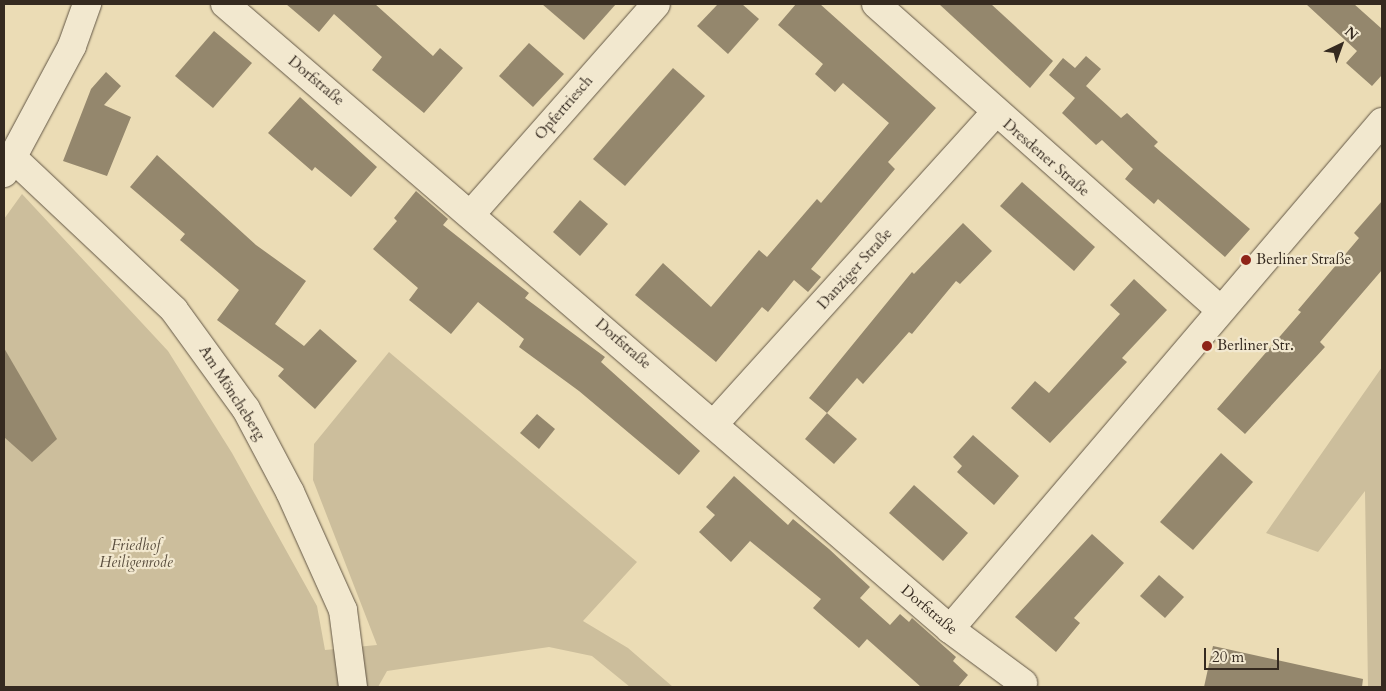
<!DOCTYPE html>
<html>
<head>
<meta charset="utf-8">
<style>
	body { margin:0 }
	#map { position:relative; width:1386px; height:691px; overflow:hidden; background:#ebdcb5; font-family:Cardo,serif }
	div>[style] { position:absolute }
	.green>* { inset:0; background:#ccbe9c }
	.building>* { inset:0; background:#94876d }
	.roads { filter:drop-shadow(0 0 1px #625645) drop-shadow(0 0 1px #625645) }
	.minor>* { height:28px; margin:-14px; padding:0 14px; transform-origin:14px; border-radius:14px; background:#f2e8cf }
	.dots>* { width:14px; height:14px; translate:-50% -50%; box-sizing:border-box; border:2px solid #f2e8cf; border-radius:50% }
	span { translate:-50% -50%; white-space:nowrap; text-align:center; line-height:1.15; -webkit-text-stroke:4.5px #f2e8cf; paint-order:stroke }
	.street-label { font-size:15px; color:#352a20 }
	.poi-label { font-size:15px; color:#352a20 }
	.left { translate:0 -50%; text-align:left }
	.park-label { font-size:15px; color:#5b4f3f; font-style:italic }
	.frame { position:absolute; inset:0; border:5px solid #352a20; pointer-events:none }
	.north { position:absolute; left:1316px; top:20px; width:50px; height:50px; -webkit-text-stroke:4px #f2e8cf; paint-order:stroke; rotate:42deg; font-size:14px; font-weight:700; line-height:20px; text-align:center; color:#352a20 }
	.north::after { content:''; display:block; margin:auto; width:18px; height:22px; background:#352a20; clip-path:polygon(50% 0,100% 100%,50% 72%,0 100%) }
	.scale { position:absolute; left:1204px; top:648px; width:75px; height:22px; box-sizing:border-box; border:2px solid #352a20; border-top:0; padding-left:6px; font-size:15px; line-height:18px; white-space:nowrap; color:#352a20; -webkit-text-stroke:4px #f2e8cf; paint-order:stroke }
</style>
</head>
<body>
<div id="map">
	<div class="green">
		<div style="clip-path:polygon(22px 194px,168px 351px,232px 453px,317px 606px,325px 650px,377px 645px,313px 480px,314px 444px,389px 352px,637px 562px,583px 621px,628px 648px,673px 687px,630px 687px,592px 656px,549px 647px,387px 671px,378px 687px,4px 687px,4px 219px)"></div>
		<div style="clip-path:polygon(1382px 367px,1382px 687px,1368px 687px,1365px 491px,1318px 552px,1266px 533px)"></div>
	</div>
	<div class="building">
		<div style="clip-path:polygon(286px 4px,375px 4px,433px 56px,440px 48px,463px 68px,424px 113px,372px 70px,382px 57px,334px 14px,319px 32px)"></div>
		<div style="clip-path:polygon(542px 4px,616px 4px,584px 40px)"></div>
		<div style="clip-path:polygon(718px 4px,742px 4px,759px 19px,728px 54px,697px 26px)"></div>
		<div style="clip-path:polygon(796px 4px,820px 4px,936px 108px,888px 162px,895px 169px,811px 269px,821px 277px,808px 292px,794px 280px,768px 312px,762px 307px,716px 362px,635px 295px,663px 263px,711px 307px,759px 250px,767px 257px,817px 199px,821px 203px,889px 123px,843px 83px,835px 92px,815px 74px,823px 64px,778px 25px)"></div>
		<div style="clip-path:polygon(939px 4px,991px 4px,1053px 61px,1030px 88px)"></div>
		<div style="clip-path:polygon(1306px 4px,1354px 4px,1382px 29px,1382px 75px,1372px 86px,1346px 63px,1357px 51px)"></div>
		<div style="clip-path:polygon(214px 31px,252px 63px,213px 108px,175px 76px)"></div>
		<div style="clip-path:polygon(529px 43px,564px 74px,533px 107px,499px 76px)"></div>
		<div style="clip-path:polygon(1086px 56px,1101px 69px,1086px 86px,1121px 118px,1127px 113px,1158px 142px,1154px 146px,1250px 229px,1225px 257px,1158px 199px,1154px 204px,1125px 179px,1133px 169px,1102px 140px,1096px 145px,1062px 113px,1075px 98px,1049px 75px,1063px 58px,1075px 68px)"></div>
		<div style="clip-path:polygon(673px 68px,705px 96px,625px 186px,593px 159px)"></div>
		<div style="clip-path:polygon(106px 72px,121px 86px,104px 105px,131px 117px,107px 176px,63px 161px,91px 89px)"></div>
		<div style="clip-path:polygon(300px 97px,377px 167px,351px 197px,315px 167px,312px 171px,268px 133px)"></div>
		<div style="clip-path:polygon(157px 155px,256px 245px,306px 281px,275px 324px,304px 346px,320px 329px,357px 361px,315px 409px,278px 376px,284px 369px,217px 320px,239px 290px,180px 240px,185px 234px,130px 187px)"></div>
		<div style="clip-path:polygon(1022px 182px,1095px 247px,1074px 271px,1000px 206px)"></div>
		<div style="clip-path:polygon(416px 191px,448px 219px,443px 225px,529px 293px,525px 298px,605px 357px,601px 362px,700px 451px,679px 475px,579px 391px,519px 347px,524px 339px,478px 302px,451px 334px,409px 300px,418px 288px,373px 249px,397px 221px,394px 218px)"></div>
		<div style="clip-path:polygon(580px 200px,608px 224px,580px 256px,553px 232px)"></div>
		<div style="clip-path:polygon(1382px 201px,1382px 270px,1320px 342px,1325px 347px,1245px 434px,1217px 409px,1301px 312px,1298px 310px,1359px 238px,1354px 233px)"></div>
		<div style="clip-path:polygon(963px 223px,992px 251px,960px 284px,956px 281px,912px 334px,909px 332px,863px 384px,857px 378px,827px 413px,809px 398px,912px 272px,914px 274px)"></div>
		<div style="clip-path:polygon(1134px 279px,1167px 310px,1122px 358px,1127px 362px,1050px 443px,1011px 408px,1035px 381px,1049px 393px,1120px 314px,1110px 305px)"></div>
		<div style="clip-path:polygon(4px 348px,57px 439px,32px 462px,4px 437px)"></div>
		<div style="clip-path:polygon(827px 413px,857px 439px,834px 464px,805px 439px)"></div>
		<div style="clip-path:polygon(537px 414px,555px 429px,539px 449px,520px 433px)"></div>
		<div style="clip-path:polygon(973px 435px,1019px 476px,994px 505px,957px 472px,962px 466px,953px 457px)"></div>
		<div style="clip-path:polygon(1221px 453px,1253px 482px,1193px 550px,1160px 522px)"></div>
		<div style="clip-path:polygon(734px 476px,788px 525px,793px 519px,829px 549px,870px 587px,860px 598px,890px 625px,900px 614px,909px 622px,912px 618px,956px 657px,953px 661px,968px 675px,958px 687px,921px 687px,867px 639px,859px 648px,813px 608px,821px 599px,750px 541px,731px 562px,699px 532px,715px 515px,706px 507px)"></div>
		<div style="clip-path:polygon(914px 485px,968px 533px,943px 561px,889px 513px)"></div>
		<div style="clip-path:polygon(1092px 534px,1124px 563px,1074px 618px,1080px 623px,1056px 652px,1015px 617px)"></div>
		<div style="clip-path:polygon(1159px 575px,1184px 597px,1165px 618px,1140px 596px)"></div>
		<div style="clip-path:polygon(1213px 646px,1363px 679px,1362px 687px,1204px 687px)"></div>
	</div>
	<div class="roads">
		<div class="minor">
			<div style="left:225px;top:4px;width:957px;rotate:40.76deg"></div>
			<div style="left:950px;top:629px;width:91px;rotate:36.5deg"></div>
			<div style="left:876px;top:4px;width:460px;rotate:41.6deg"></div>
			<div style="left:14px;top:159px;width:220px;rotate:43.3deg"></div>
			<div style="left:174px;top:310px;width:122px;rotate:54deg"></div>
			<div style="left:246px;top:409px;width:94px;rotate:62.1deg"></div>
			<div style="left:290px;top:492px;width:129px;rotate:65.8deg"></div>
			<div style="left:343px;top:610px;width:78px;rotate:82.6deg"></div>
			<div style="left:4px;top:173px;width:144px;rotate:-61.8deg"></div>
			<div style="left:72px;top:46px;width:45px;rotate:-70.3deg"></div>
			<div style="left:472px;top:213px;width:278px;rotate:-48.6deg"></div>
			<div style="left:714px;top:424px;width:419px;rotate:-47.9deg"></div>
			<div style="left:950px;top:629px;width:666px;rotate:-49.57deg"></div>
		</div>
	</div>
	<div class="dots">
		<div style="left:1246px;top:260px;background:#8f2418"></div>
		<div style="left:1207px;top:346px;background:#8f2418"></div>
	</div>
	<div class="street-label">
		<span style="left:316px;top:81px;rotate:40deg">Dorfstraße</span>
		<span style="left:564px;top:108px;rotate:-49deg">Opfertriesch</span>
		<span style="left:1046px;top:158px;rotate:41deg">Dresdener Straße</span>
		<span style="left:855px;top:269px;rotate:-48deg">Danziger Straße</span>
		<span style="left:623px;top:344px;rotate:41deg">Dorfstraße</span>
		<span style="left:232px;top:393px;rotate:57deg">Am Möncheberg</span>
		<span style="left:929px;top:610px;rotate:40deg">Dorfstraße</span>
	</div>
	<div class="poi-label">
		<span class="left" style="left:1256px;top:260px">Berliner Straße</span>
		<span class="left" style="left:1217px;top:346px">Berliner Str.</span>
	</div>
	<div class="park-label">
		<span style="left:136px;top:554px">Friedhof<br>Heiligenrode</span>
	</div>
	<div class="frame"></div>
	<div class="north">N</div>
	<div class="scale">20 m</div>
</div>
</body>
</html>
